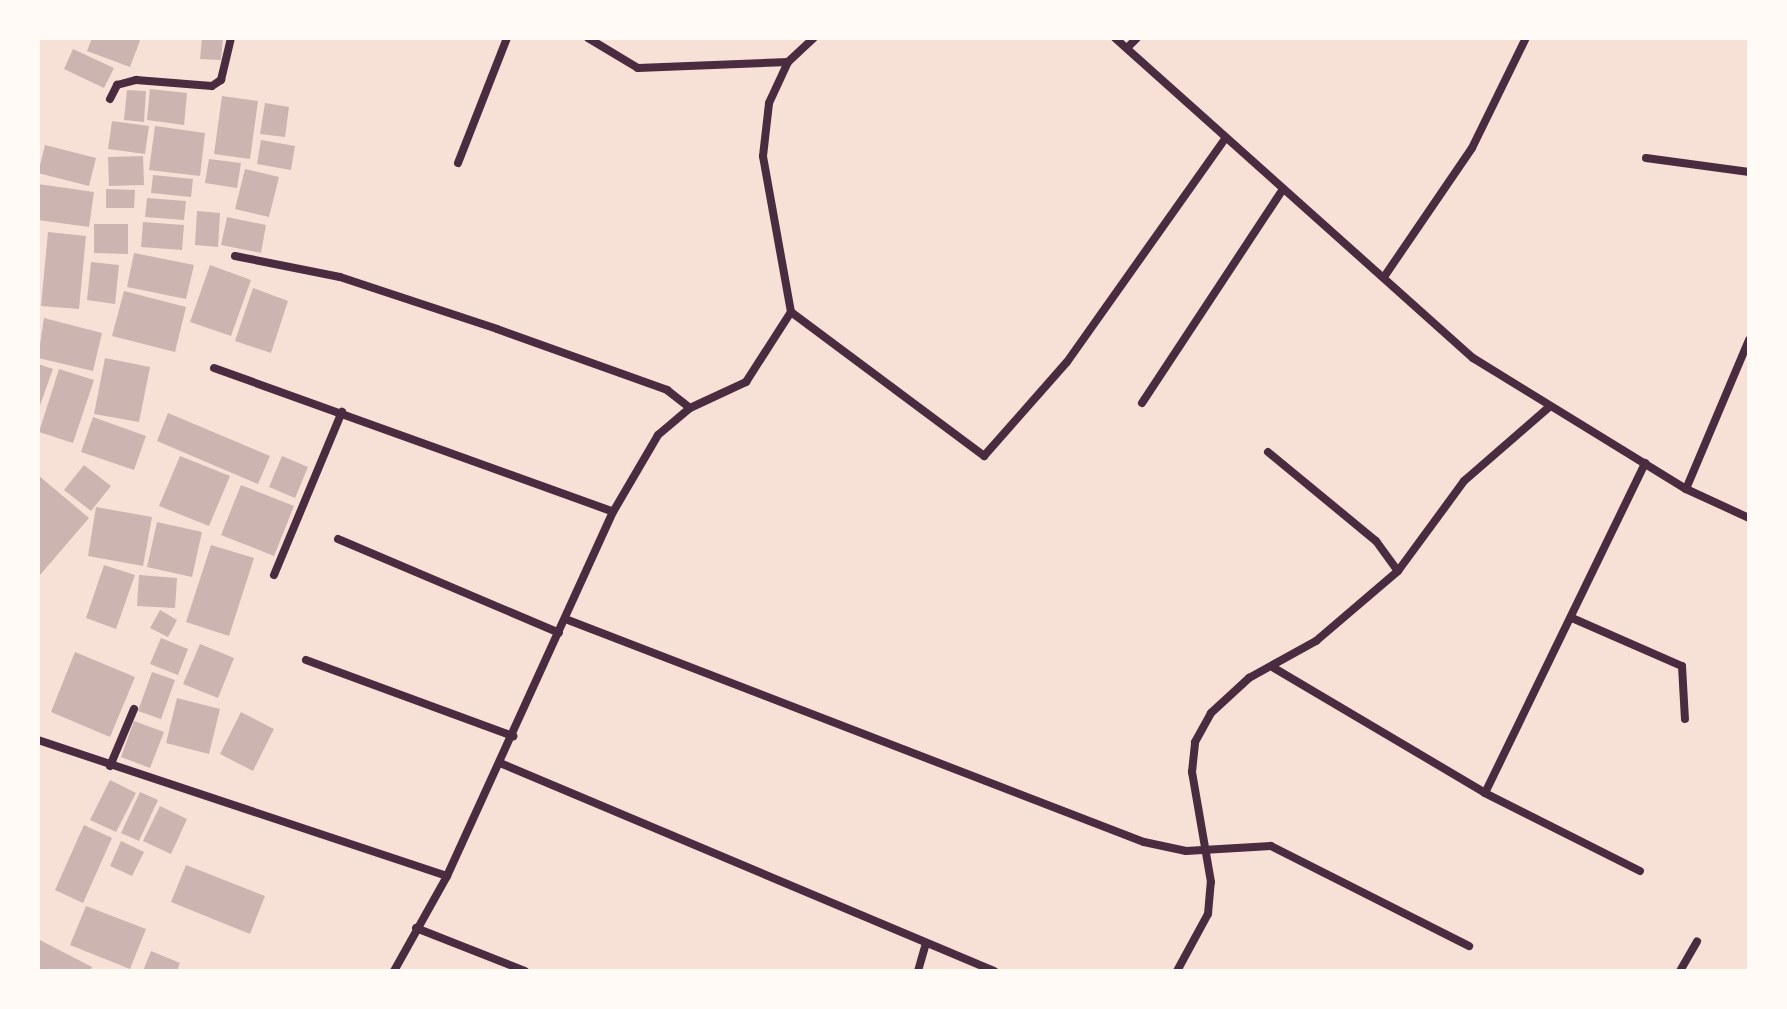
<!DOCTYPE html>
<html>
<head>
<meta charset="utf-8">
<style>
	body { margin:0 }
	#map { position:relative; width:1787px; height:1009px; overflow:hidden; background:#f7e1d7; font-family:"Exo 2",sans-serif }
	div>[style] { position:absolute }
	.building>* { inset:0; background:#ccb4b1 }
	.minor>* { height:8px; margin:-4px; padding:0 4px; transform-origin:4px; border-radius:4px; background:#4a2c40 }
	span { translate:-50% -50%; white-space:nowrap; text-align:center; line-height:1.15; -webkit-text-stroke:8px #fffaf5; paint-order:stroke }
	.frame { position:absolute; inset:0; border:40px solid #fffaf5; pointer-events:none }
</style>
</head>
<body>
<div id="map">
	<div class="building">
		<div style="clip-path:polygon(92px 38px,141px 38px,130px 67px,87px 51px)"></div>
		<div style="clip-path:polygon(202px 38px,223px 38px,221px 60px,200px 59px)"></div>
		<div style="clip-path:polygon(73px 49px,114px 68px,104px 88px,64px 69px)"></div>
		<div style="clip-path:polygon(150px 89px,187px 93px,184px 125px,147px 120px)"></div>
		<div style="clip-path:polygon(127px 90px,146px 91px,144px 122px,124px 120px)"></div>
		<div style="clip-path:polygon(222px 96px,258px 101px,250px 159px,214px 154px)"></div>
		<div style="clip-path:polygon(265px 103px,289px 107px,285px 137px,260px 134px)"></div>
		<div style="clip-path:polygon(112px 121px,149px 126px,145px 154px,108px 149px)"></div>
		<div style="clip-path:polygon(155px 126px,205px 133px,200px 176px,149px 170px)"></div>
		<div style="clip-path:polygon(261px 140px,295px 146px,291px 170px,257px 164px)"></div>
		<div style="clip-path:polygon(45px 145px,96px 158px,89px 186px,38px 173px)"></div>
		<div style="clip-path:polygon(143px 156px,144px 185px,109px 186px,108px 157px)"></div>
		<div style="clip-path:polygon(209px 159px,241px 163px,237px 188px,205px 183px)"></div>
		<div style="clip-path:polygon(245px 169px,279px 177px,269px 217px,235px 209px)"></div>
		<div style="clip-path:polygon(153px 175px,193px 179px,191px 197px,151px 193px)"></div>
		<div style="clip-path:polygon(38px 184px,94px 192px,89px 227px,38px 220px)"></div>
		<div style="clip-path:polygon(106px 189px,135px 190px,134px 208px,106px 208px)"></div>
		<div style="clip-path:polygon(147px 198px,186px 201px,184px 220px,145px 217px)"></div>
		<div style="clip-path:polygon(197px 211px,220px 213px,218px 247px,195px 245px)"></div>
		<div style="clip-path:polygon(227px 217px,266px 225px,261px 253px,221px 245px)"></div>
		<div style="clip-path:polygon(143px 222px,184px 225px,182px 250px,141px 247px)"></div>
		<div style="clip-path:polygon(94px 224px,128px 224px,128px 254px,94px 253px)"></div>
		<div style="clip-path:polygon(48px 232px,86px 236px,79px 309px,41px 306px)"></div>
		<div style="clip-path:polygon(134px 253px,194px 265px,186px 299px,127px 287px)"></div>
		<div style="clip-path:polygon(91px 262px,119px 265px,115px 304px,87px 300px)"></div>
		<div style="clip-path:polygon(210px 265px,251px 280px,231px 336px,190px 322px)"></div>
		<div style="clip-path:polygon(253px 288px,288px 301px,271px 353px,235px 341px)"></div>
		<div style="clip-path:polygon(124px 291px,186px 307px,175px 352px,112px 336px)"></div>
		<div style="clip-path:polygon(44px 318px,102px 333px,93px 371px,38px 358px)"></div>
		<div style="clip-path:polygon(105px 358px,150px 367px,139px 422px,94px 414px)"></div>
		<div style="clip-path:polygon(38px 364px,53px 369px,38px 411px)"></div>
		<div style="clip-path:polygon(59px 369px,94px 380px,73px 443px,39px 432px)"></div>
		<div style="clip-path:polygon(168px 413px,270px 456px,258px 484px,157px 441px)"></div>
		<div style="clip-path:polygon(93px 417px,146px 436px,134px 470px,81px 452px)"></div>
		<div style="clip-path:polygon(180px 456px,230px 476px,209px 526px,159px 506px)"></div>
		<div style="clip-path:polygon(282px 456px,308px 467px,295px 498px,269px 487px)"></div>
		<div style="clip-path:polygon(84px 465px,111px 486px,91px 511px,64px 490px)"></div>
		<div style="clip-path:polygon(38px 475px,89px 518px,40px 575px,38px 574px)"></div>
		<div style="clip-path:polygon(241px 485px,294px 506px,274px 556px,221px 535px)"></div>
		<div style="clip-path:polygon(96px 507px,152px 517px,143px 566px,88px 556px)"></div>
		<div style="clip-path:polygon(157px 522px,202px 532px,192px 577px,147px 567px)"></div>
		<div style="clip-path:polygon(211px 545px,254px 558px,229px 636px,186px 622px)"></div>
		<div style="clip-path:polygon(104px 565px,135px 575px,116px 629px,86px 618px)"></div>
		<div style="clip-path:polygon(139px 575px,177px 578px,175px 608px,137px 606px)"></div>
		<div style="clip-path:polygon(160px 610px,177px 620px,168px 637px,150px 628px)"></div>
		<div style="clip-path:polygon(161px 638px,188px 649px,178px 675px,150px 664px)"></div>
		<div style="clip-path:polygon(200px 644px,234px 658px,218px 698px,183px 684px)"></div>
		<div style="clip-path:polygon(75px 652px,135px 677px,110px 737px,51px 712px)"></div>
		<div style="clip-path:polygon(152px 672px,175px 680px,161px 719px,138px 711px)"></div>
		<div style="clip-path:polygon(177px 698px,220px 709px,209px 754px,166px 743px)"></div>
		<div style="clip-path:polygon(241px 712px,274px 729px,253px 771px,220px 754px)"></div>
		<div style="clip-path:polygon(134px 721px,164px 732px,150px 768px,121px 757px)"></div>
		<div style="clip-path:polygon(110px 780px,136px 793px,116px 832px,90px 820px)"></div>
		<div style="clip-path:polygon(140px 792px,158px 800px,139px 841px,121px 833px)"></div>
		<div style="clip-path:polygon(160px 806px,187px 819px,171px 854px,143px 841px)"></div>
		<div style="clip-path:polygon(84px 825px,112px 838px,83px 903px,55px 890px)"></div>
		<div style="clip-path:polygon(121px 841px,144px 852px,132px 876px,110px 866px)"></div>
		<div style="clip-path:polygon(186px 865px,265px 896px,250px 934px,171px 902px)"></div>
		<div style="clip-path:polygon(86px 906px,146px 929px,130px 969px,70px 945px)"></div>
		<div style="clip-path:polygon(38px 939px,92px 967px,90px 971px,38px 971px)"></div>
		<div style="clip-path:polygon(151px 951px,180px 963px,177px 971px,143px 971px)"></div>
	</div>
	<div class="minor">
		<div style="left:588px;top:38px;width:58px;rotate:31deg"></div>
		<div style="left:638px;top:68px;width:150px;rotate:-2.3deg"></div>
		<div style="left:1115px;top:38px;width:480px;rotate:41.8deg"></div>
		<div style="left:1473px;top:358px;width:250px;rotate:31.6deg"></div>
		<div style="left:1686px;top:489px;width:69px;rotate:24.7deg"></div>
		<div style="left:1127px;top:48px;width:14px;rotate:-45deg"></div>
		<div style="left:110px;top:99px;width:16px;rotate:-63deg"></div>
		<div style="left:117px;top:85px;width:20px;rotate:-15deg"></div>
		<div style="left:136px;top:80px;width:76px;rotate:4.5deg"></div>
		<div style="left:212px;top:86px;width:11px;rotate:-34deg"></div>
		<div style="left:221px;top:80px;width:43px;rotate:-76.6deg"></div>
		<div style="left:1646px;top:158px;width:104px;rotate:7.7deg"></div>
		<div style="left:458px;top:163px;width:134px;rotate:-68.6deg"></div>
		<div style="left:235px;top:256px;width:107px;rotate:11.3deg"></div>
		<div style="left:340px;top:277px;width:165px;rotate:18.3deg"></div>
		<div style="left:497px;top:329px;width:181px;rotate:19.7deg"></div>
		<div style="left:667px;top:390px;width:29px;rotate:38deg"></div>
		<div style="left:1384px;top:277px;width:156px;rotate:-55.7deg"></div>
		<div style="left:1472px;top:148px;width:123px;rotate:-63.9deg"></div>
		<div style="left:791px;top:312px;width:241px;rotate:36.7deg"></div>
		<div style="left:984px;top:456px;width:125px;rotate:-48.6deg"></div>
		<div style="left:1067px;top:362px;width:272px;rotate:-54.7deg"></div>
		<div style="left:214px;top:368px;width:424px;rotate:19.8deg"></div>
		<div style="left:1142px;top:403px;width:256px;rotate:-56.6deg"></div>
		<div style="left:1268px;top:452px;width:140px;rotate:39.5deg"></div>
		<div style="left:1376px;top:541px;width:37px;rotate:54deg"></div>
		<div style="left:1686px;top:489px;width:162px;rotate:-67.1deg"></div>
		<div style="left:338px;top:539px;width:240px;rotate:23deg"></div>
		<div style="left:274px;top:575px;width:177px;rotate:-67.4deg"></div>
		<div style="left:1572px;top:618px;width:120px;rotate:23.6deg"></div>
		<div style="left:1682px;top:666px;width:53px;rotate:86.8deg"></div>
		<div style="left:568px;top:620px;width:617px;rotate:21.08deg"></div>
		<div style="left:1144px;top:842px;width:43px;rotate:12.1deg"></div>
		<div style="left:1186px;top:851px;width:85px;rotate:-3.4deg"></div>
		<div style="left:1271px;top:846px;width:222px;rotate:26.8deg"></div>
		<div style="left:306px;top:660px;width:221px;rotate:20.2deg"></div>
		<div style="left:1274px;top:668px;width:245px;rotate:30.6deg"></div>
		<div style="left:38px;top:740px;width:431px;rotate:18.4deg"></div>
		<div style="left:500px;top:763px;width:536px;rotate:22.83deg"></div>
		<div style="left:110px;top:766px;width:62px;rotate:-67.2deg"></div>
		<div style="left:1640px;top:871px;width:174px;rotate:-153.3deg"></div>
		<div style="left:1485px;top:793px;width:367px;rotate:-64.1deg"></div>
		<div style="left:416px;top:928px;width:117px;rotate:21.5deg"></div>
		<div style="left:394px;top:971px;width:109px;rotate:-60.8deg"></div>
		<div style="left:447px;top:876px;width:400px;rotate:-65.5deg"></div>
		<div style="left:613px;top:512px;width:89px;rotate:-59.7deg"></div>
		<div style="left:658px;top:435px;width:42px;rotate:-40.2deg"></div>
		<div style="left:690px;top:408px;width:62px;rotate:-24.9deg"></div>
		<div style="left:746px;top:382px;width:83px;rotate:-57.3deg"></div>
		<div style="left:791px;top:312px;width:158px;rotate:-100.2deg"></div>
		<div style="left:763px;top:156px;width:53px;rotate:-83.5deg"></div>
		<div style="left:769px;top:103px;width:45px;rotate:-65.1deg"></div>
		<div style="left:788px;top:62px;width:35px;rotate:-43deg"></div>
		<div style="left:918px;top:971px;width:29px;rotate:-74deg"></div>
		<div style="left:1177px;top:971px;width:65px;rotate:-61.5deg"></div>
		<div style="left:1208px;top:914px;width:32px;rotate:-85deg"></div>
		<div style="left:1211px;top:882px;width:112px;rotate:-99.8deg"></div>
		<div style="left:1192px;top:772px;width:30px;rotate:-84deg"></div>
		<div style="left:1195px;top:742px;width:33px;rotate:-61deg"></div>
		<div style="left:1211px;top:713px;width:52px;rotate:-42.6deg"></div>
		<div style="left:1249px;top:678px;width:77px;rotate:-28.9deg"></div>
		<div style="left:1316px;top:641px;width:108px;rotate:-40.5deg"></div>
		<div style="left:1398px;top:571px;width:112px;rotate:-53.7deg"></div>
		<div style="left:1464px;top:481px;width:113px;rotate:-41deg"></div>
		<div style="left:1680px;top:971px;width:34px;rotate:-60deg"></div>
	</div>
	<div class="frame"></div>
</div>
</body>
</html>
